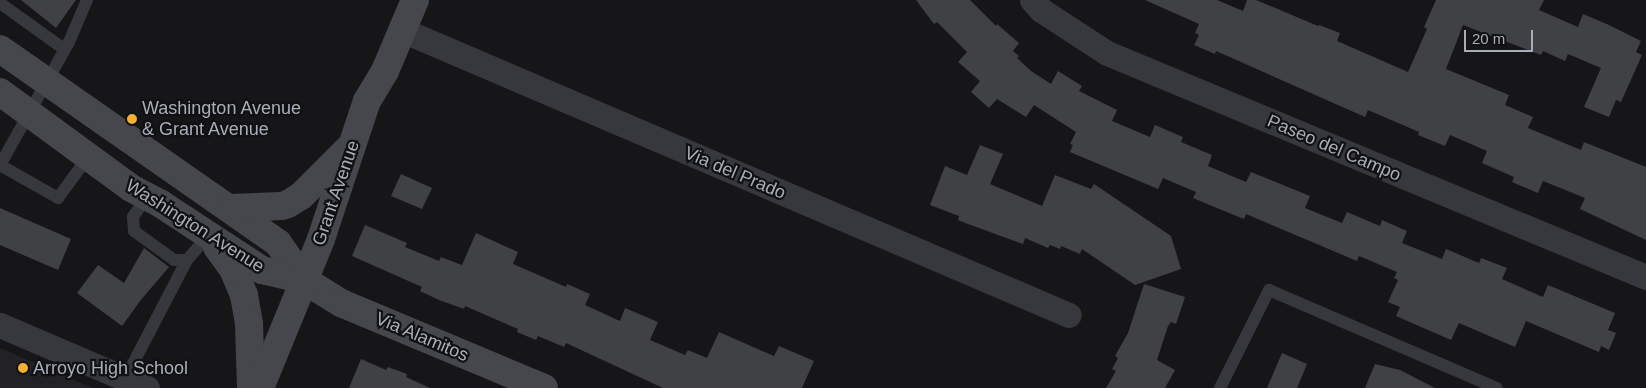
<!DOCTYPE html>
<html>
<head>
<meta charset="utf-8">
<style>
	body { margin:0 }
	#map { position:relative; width:1646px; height:388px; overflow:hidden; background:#161618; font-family:Arial,sans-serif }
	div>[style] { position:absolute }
	.built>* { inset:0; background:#222225 }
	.building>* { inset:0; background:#404145 }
	.lane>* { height:12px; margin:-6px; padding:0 6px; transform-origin:6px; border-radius:6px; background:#37383d }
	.street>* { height:25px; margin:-12.5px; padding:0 12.5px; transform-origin:12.5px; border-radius:12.5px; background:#37383d }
	.secondary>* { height:28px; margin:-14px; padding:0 14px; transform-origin:14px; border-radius:14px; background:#45474d }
	.dots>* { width:14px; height:14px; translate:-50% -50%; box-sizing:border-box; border:2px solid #111113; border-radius:50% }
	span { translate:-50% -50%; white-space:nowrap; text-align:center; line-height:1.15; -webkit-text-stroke:4.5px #111113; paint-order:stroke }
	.poi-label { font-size:18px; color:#a8adb8 }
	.left { translate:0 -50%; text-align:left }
	.street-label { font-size:18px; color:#a8adb8 }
	.scale { position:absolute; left:1464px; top:30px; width:69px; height:22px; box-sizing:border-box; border:2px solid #a8adb8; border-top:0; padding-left:6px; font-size:15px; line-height:18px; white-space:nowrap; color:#a8adb8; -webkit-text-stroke:4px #111113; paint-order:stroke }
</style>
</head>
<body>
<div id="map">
	<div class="built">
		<div style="clip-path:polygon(0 348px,93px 388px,0 388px)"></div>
	</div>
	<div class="building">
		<div style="clip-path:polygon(21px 0,76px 0,56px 28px)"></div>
		<div style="clip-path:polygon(916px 0,970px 0,996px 26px,997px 24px,1019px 43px,1013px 51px,1019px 56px,1017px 58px,1031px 71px,1051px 84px,1058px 71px,1082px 86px,1079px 91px,1117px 110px,1112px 121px,1150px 137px,1155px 125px,1183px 137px,1181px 142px,1212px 155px,1208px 166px,1246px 182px,1251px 172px,1310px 196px,1305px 208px,1342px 223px,1347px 212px,1380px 226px,1382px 220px,1407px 231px,1402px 243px,1442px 259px,1446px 249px,1479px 263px,1481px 258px,1507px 268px,1502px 279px,1543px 297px,1548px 285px,1615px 313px,1608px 330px,1616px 333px,1609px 350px,1601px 346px,1599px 352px,1526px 321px,1515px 347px,1459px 323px,1451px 340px,1396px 316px,1400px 307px,1388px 302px,1398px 280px,1394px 278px,1397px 272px,1359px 256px,1357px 261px,1246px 214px,1244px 219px,1212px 206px,1193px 198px,1196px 192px,1163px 178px,1158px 189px,1070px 152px,1073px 145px,1070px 144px,1076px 132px,1034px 105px,1026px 117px,997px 99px,989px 108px,971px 92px,980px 81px,958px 62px,967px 52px,937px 22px,934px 24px)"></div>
		<div style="clip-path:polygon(1145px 0,1217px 0,1243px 11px,1247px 0,1256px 0,1318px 26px,1319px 25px,1340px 33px,1337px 41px,1408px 72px,1427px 29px,1424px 27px,1436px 0,1544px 0,1539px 10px,1578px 27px,1583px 14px,1609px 25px,1641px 41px,1636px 52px,1642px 55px,1621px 102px,1616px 100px,1609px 117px,1584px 107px,1601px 68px,1568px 54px,1565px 61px,1543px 51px,1541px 55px,1463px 25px,1446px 69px,1509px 95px,1505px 105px,1533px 117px,1528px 128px,1581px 150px,1584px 142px,1646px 167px,1646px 240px,1580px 209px,1585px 198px,1543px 181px,1538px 193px,1512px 182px,1514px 177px,1482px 163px,1487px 151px,1450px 135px,1445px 146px,1418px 135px,1419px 132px,1368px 110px,1365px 117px,1216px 51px,1215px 54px,1194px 45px,1199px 35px,1195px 33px,1199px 24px)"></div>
		<div style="clip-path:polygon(980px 145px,1003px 154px,990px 184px,1042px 206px,1055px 175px,1091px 189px,1094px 184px,1171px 236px,1181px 269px,1135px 285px,1082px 249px,1080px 254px,1061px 246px,1060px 249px,1050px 245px,1048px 248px,1025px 238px,1023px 244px,968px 224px,958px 220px,959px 216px,930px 205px,945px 166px,967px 175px)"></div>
		<div style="clip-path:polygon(401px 174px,432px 188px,422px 209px,391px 196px)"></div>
		<div style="clip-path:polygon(0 208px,71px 239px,58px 270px,0 245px)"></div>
		<div style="clip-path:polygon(365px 225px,407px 243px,405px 247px,439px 261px,441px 257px,462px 265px,476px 233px,518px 252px,513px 264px,566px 287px,567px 284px,590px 294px,585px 305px,620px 321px,625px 308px,658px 322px,650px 340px,685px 355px,688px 350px,707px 358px,719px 332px,774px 356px,779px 346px,814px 361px,802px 388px,663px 388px,566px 343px,564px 347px,538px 336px,536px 340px,517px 332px,518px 329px,465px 306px,464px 309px,439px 300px,420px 291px,422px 287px,352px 256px)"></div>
		<div style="clip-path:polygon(144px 248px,169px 267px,140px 301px,122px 326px,77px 293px,98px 265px,124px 283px)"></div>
		<div style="clip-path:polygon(1144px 284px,1185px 297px,1176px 324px,1171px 322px,1168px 326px,1157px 360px,1175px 370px,1165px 388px,1106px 388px,1116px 371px,1112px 369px,1118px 358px,1115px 356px,1128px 333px)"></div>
		<div style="clip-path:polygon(1282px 353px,1307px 364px,1297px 388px,1267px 388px)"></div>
		<div style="clip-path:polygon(361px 359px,386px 370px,388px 367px,407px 374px,406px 377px,430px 388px,349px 388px)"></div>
		<div style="clip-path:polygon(1375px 364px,1400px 370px,1435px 388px,1365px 388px)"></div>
	</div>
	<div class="lane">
		<div style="left:87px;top:0;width:46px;rotate:113.2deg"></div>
		<div style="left:69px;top:42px;width:141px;rotate:119.3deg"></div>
		<div style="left:0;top:165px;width:67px;rotate:29.6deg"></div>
		<div style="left:58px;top:198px;width:51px;rotate:-53.8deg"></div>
		<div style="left:0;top:3px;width:79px;rotate:35.7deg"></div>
		<div style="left:148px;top:196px;width:26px;rotate:126deg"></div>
		<div style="left:133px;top:217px;width:14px;rotate:86deg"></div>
		<div style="left:134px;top:231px;width:49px;rotate:35.9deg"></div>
		<div style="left:174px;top:260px;width:13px"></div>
		<div style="left:187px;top:260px;width:33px;rotate:-49deg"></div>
		<div style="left:125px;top:379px;width:134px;rotate:-62.5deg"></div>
		<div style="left:1220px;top:388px;width:110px;rotate:-63.4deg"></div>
		<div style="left:1269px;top:290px;width:248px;rotate:23.3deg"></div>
	</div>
	<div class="street">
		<div style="left:1032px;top:0;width:13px;rotate:48deg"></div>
		<div style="left:1041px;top:10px;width:79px;rotate:33.1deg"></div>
		<div style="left:1107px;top:53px;width:584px;rotate:22.57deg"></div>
		<div style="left:402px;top:30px;width:725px;rotate:23.14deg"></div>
		<div style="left:0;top:325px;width:160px;rotate:23.2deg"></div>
	</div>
	<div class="secondary">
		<div style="left:0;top:49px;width:339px;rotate:34.9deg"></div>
		<div style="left:278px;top:243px;width:45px;rotate:54.9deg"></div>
		<div style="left:0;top:92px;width:162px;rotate:36.2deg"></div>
		<div style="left:131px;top:188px;width:34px;rotate:28deg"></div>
		<div style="left:161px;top:204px;width:121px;rotate:33.2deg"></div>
		<div style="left:262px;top:270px;width:43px;rotate:13.4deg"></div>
		<div style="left:304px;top:280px;width:44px;rotate:31.9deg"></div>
		<div style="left:341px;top:303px;width:220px;rotate:22.7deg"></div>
		<div style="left:231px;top:208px;width:51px;rotate:-2.2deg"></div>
		<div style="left:282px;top:206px;width:6px;rotate:-18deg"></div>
		<div style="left:288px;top:204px;width:15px;rotate:-32deg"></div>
		<div style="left:301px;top:196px;width:66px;rotate:-45deg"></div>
		<div style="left:217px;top:247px;width:27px;rotate:54deg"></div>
		<div style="left:233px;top:269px;width:28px;rotate:67deg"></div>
		<div style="left:244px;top:295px;width:29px;rotate:80deg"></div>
		<div style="left:249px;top:324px;width:64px;rotate:88.2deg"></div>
		<div style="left:260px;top:388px;width:161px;rotate:-67.7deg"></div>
		<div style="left:321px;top:239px;width:145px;rotate:-71.6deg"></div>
		<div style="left:367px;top:101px;width:35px;rotate:-59deg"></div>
		<div style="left:385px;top:71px;width:77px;rotate:-67.1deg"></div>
	</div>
	<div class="dots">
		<div style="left:132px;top:119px;background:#f2b134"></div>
		<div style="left:23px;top:368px;background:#f2b134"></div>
	</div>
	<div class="poi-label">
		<span class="left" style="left:142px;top:119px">Washington Avenue<br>&amp; Grant Avenue</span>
		<span class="left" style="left:33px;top:368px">Arroyo High School</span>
	</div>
	<div class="street-label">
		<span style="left:1334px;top:148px;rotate:23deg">Paseo del Campo</span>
		<span style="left:735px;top:173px;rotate:23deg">Via del Prado</span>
		<span style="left:336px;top:193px;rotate:-71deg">Grant Avenue</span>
		<span style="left:195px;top:226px;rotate:32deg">Washington Avenue</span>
		<span style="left:422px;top:337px;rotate:23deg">Via Alamitos</span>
	</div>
	<div class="scale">20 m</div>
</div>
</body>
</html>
